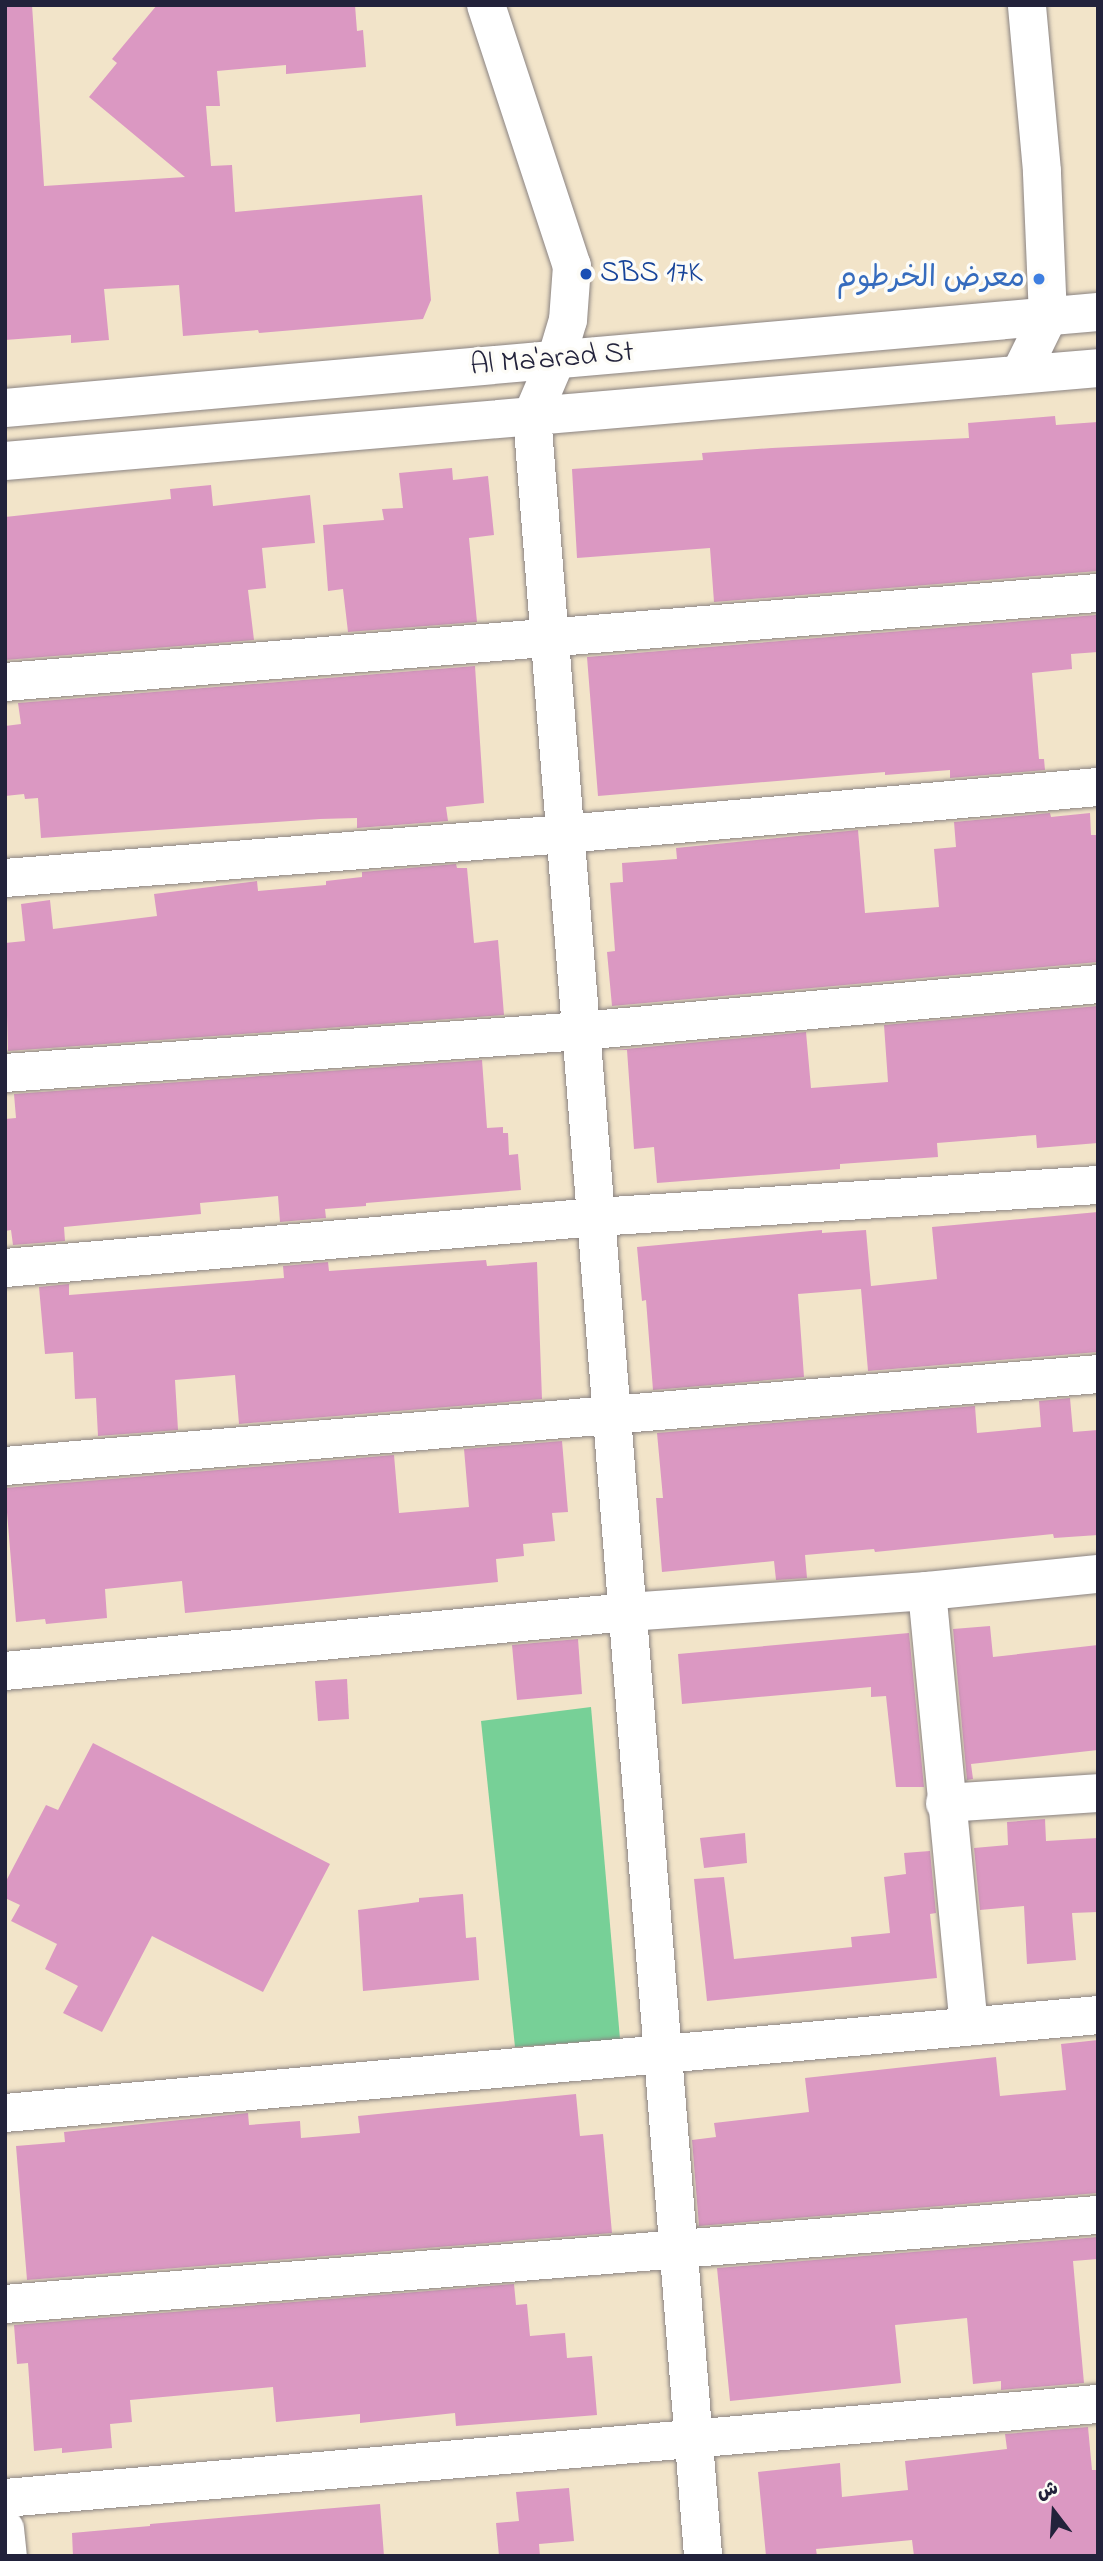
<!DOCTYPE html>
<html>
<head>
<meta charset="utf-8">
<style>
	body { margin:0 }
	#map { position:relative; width:1103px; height:2561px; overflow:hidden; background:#f2e4c9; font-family:"Indie Flower","Playpen Sans Arabic",sans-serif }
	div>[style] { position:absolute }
	.green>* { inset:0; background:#77d097 }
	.building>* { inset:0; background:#db98c2 }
	.roads { filter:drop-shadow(0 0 2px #8a8382) drop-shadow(0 0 2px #8a8382) }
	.minor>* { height:38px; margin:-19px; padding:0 19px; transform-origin:19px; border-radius:19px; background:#fff }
	.major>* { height:38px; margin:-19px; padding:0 19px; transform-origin:19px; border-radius:19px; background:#fff }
	.dots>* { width:19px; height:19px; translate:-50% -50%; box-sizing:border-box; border:4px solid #fdfcf7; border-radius:50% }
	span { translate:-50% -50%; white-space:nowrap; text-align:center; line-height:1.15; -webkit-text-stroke:7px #fdfcf7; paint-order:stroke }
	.transit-label { font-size:30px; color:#164399 }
	.left { translate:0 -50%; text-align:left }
	.shop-label { font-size:30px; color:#366cbe }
	.right { translate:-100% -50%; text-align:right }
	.street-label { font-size:30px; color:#22223b }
	.frame { position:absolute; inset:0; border:7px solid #22223b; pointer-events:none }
	.north { position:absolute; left:1019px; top:2477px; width:70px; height:70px; -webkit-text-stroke:5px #fdfcf7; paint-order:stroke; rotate:343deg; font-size:19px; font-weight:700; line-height:28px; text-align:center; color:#22223b }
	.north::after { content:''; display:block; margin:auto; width:24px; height:32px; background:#22223b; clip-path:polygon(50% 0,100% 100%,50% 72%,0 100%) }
</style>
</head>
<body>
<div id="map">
	<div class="green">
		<div style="clip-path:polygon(591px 1707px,620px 2039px,515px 2047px,481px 1721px)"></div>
	</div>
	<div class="building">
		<div style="clip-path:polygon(5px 5px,32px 5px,44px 186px,185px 177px,89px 97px,117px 63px,112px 59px,157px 5px,355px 5px,357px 31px,363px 30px,366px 67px,286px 74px,286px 65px,217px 71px,220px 106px,206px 106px,211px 166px,232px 165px,235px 212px,422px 195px,431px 300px,423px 319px,259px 333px,258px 330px,183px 336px,179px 285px,104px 289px,109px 340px,71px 343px,71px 335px,5px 340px)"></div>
		<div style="clip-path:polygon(1055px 416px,1056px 425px,1098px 422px,1098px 571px,714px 602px,710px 548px,577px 558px,572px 469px,703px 460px,702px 453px,772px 448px,969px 438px,968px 423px)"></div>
		<div style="clip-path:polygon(452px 468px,453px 480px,488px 476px,494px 535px,469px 538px,477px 622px,348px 632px,343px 589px,328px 591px,323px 525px,384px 520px,382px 509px,403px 508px,399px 473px)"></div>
		<div style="clip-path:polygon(211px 485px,213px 506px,310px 495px,315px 543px,262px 548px,266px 588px,248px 590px,254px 640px,5px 660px,5px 517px,171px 499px,170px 489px)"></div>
		<div style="clip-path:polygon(1096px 615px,1098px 652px,1071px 654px,1072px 669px,1032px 673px,1039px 759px,1044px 759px,1045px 770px,950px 778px,950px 770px,885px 775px,885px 772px,598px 796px,587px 657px)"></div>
		<div style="clip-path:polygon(475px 666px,484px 803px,446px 807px,448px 821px,357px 828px,357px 818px,320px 819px,41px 838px,38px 798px,25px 799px,24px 794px,5px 796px,5px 726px,21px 724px,18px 703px)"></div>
		<div style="clip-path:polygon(1050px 813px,1051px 817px,1090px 813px,1091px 835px,1098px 835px,1098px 962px,612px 1006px,607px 952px,615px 951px,610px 883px,623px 882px,622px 863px,677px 859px,676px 848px,858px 830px,865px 913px,939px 907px,934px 849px,956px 847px,954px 822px)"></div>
		<div style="clip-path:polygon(456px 864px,457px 868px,467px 868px,474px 943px,498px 940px,504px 1015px,8px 1051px,5px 943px,25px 941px,21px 904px,50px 900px,53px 929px,157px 916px,154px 894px,257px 881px,258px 891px,326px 885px,326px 881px,362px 877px,362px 872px)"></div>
		<div style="clip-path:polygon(1098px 1006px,1098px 1143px,1037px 1148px,1036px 1135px,937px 1143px,938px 1157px,840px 1164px,840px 1169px,657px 1183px,654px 1147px,634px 1149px,627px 1050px,615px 1050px,806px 1032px,811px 1088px,888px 1082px,884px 1025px)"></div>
		<div style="clip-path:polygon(482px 1060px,487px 1128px,503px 1127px,503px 1133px,508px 1133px,509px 1155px,518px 1154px,521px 1190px,366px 1203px,366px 1206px,325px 1209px,326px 1218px,280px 1222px,278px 1196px,200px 1203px,201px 1214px,64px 1227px,65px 1241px,13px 1245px,11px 1230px,5px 1231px,5px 1119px,16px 1118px,14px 1094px)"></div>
		<div style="clip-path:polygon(1098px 1212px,1098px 1352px,868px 1371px,861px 1289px,798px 1294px,804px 1377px,653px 1390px,646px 1300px,642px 1301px,637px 1247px,822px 1230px,822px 1233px,866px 1230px,871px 1286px,937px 1279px,932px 1227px)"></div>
		<div style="clip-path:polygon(486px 1260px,487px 1266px,537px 1262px,542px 1399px,239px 1424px,235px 1375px,175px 1380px,178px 1430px,98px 1436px,96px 1398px,75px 1399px,73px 1352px,45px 1354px,39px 1287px,69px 1284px,69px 1295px,284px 1278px,283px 1266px,328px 1262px,329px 1271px)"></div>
		<div style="clip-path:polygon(1070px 1398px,1073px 1432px,1098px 1430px,1098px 1535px,1054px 1538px,1053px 1534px,875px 1552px,874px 1549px,805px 1555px,807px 1578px,776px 1580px,774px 1561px,662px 1572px,656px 1498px,663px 1498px,657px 1433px,975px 1406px,977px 1433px,1041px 1427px,1039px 1401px)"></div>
		<div style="clip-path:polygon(562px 1441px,568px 1512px,552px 1513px,555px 1541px,523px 1544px,524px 1556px,496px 1559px,498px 1582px,185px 1613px,182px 1581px,105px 1589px,107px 1618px,46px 1624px,45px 1619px,16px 1622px,5px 1488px,394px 1455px,399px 1513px,469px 1507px,464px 1449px)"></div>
		<div style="clip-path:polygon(990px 1626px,993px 1657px,1098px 1645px,1098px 1750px,971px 1764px,973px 1779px,967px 1780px,953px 1629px)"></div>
		<div style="clip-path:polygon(909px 1633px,924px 1787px,896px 1787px,886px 1696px,871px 1697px,871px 1687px,682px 1704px,678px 1654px)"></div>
		<div style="clip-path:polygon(578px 1639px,582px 1694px,517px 1700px,512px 1645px)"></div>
		<div style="clip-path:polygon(347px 1679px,349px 1719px,318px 1721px,315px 1681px)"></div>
		<div style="clip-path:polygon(93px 1743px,330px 1864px,263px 1992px,152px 1936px,102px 2032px,63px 2013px,78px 1986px,45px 1969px,57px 1944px,11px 1921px,20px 1905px,5px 1898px,5px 1883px,46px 1805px,58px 1810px)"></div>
		<div style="clip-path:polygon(1045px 1819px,1046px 1841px,1098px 1838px,1098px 1912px,1072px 1913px,1076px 1960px,1027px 1964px,1024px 1906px,980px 1910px,974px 1848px,1008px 1845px,1007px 1822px)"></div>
		<div style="clip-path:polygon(745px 1833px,747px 1863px,704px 1868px,700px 1838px)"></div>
		<div style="clip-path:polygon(930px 1851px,936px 1913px,930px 1914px,937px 1978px,707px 2001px,694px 1879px,724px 1877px,734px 1959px,852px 1947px,851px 1937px,890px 1933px,884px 1877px,906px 1874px,904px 1853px)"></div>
		<div style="clip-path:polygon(463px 1894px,466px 1938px,476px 1937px,479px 1980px,363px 1991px,358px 1910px,419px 1902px,419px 1898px)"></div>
		<div style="clip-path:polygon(1098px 2040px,1098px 2193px,699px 2226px,692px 2140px,716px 2137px,714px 2123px,809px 2112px,805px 2078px,996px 2057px,1000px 2096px,1066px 2090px,1061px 2044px)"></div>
		<div style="clip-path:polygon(576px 2094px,580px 2136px,603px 2134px,612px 2233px,27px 2280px,16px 2146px,65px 2142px,64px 2132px,248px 2113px,249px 2125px,300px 2121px,301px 2138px,360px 2133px,358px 2116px)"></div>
		<div style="clip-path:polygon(1098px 2237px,1098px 2259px,1073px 2261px,1084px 2383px,1001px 2390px,1001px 2381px,973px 2384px,967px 2318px,895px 2325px,901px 2383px,730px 2401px,717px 2268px)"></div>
		<div style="clip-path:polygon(514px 2284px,516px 2305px,527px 2304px,530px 2336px,565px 2333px,567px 2358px,592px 2356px,597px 2415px,456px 2426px,455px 2413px,360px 2423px,360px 2414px,276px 2422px,273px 2387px,130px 2400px,132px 2422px,110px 2424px,112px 2448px,62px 2453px,62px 2448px,34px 2451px,28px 2363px,17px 2364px,14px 2325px)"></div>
		<div style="clip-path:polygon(1088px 2427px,1092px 2470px,1098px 2470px,1098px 2556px,914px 2556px,912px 2540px,816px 2549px,817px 2556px,766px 2556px,758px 2472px,840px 2463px,842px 2497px,908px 2490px,905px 2461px,1007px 2449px,1005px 2434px)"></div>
		<div style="clip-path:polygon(569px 2488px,574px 2541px,539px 2544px,540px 2556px,499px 2556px,496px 2523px,519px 2521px,516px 2492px)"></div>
		<div style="clip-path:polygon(380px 2504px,384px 2556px,73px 2556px,72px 2533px,150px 2526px,150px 2524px)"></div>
	</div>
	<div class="roads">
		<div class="minor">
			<div style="left:486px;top:5px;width:275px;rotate:71.8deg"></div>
			<div style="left:572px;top:266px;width:54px;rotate:94.2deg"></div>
			<div style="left:568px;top:320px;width:42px;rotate:106.7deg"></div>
			<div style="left:556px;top:360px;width:61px;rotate:113.2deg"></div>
			<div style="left:532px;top:416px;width:2147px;rotate:85.43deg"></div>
			<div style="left:1020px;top:374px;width:64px;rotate:-63.8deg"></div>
			<div style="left:1048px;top:317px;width:146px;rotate:-92.4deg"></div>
			<div style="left:1042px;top:171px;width:167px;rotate:-95.2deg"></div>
			<div style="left:5px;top:682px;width:1097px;rotate:-4.66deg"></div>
			<div style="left:5px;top:878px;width:562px;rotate:-4.49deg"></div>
			<div style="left:565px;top:834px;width:535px;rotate:-5.04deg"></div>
			<div style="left:5px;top:1073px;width:578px;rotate:-4.17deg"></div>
			<div style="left:581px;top:1031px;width:519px;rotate:-5.19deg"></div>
			<div style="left:5px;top:1268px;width:593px;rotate:-4.93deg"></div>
			<div style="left:596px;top:1217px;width:503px;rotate:-3.65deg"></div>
			<div style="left:5px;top:1466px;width:1097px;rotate:-4.81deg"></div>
			<div style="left:927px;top:1591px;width:437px;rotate:84.5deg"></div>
			<div style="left:5px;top:1671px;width:626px;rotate:-5.41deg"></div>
			<div style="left:628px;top:1612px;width:300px;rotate:-4deg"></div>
			<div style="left:927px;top:1591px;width:172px;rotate:-5.7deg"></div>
			<div style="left:945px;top:1803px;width:153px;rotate:-3.7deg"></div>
			<div style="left:5px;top:2113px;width:1097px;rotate:-5.12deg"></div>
			<div style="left:5px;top:2304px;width:1097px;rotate:-4.66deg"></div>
			<div style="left:5px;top:2498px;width:1097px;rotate:-4.92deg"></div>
			<div style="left:5px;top:2529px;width:27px;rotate:84deg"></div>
		</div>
		<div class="major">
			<div style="left:5px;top:408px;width:1097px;rotate:-5.02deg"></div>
			<div style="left:5px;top:461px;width:1097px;rotate:-4.86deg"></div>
		</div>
	</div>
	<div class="dots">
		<div style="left:586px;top:274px;background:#1a4fb4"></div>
		<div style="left:1039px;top:279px;background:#3f7fe0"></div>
	</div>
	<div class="transit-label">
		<span class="left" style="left:600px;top:274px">SBS 17K</span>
	</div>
	<div class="shop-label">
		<span class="right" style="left:1025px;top:279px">معرض الخرطوم</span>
	</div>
	<div class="street-label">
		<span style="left:552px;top:360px;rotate:-5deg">Al Ma'arad St</span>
	</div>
	<div class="frame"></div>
	<div class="north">ش</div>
</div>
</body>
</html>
